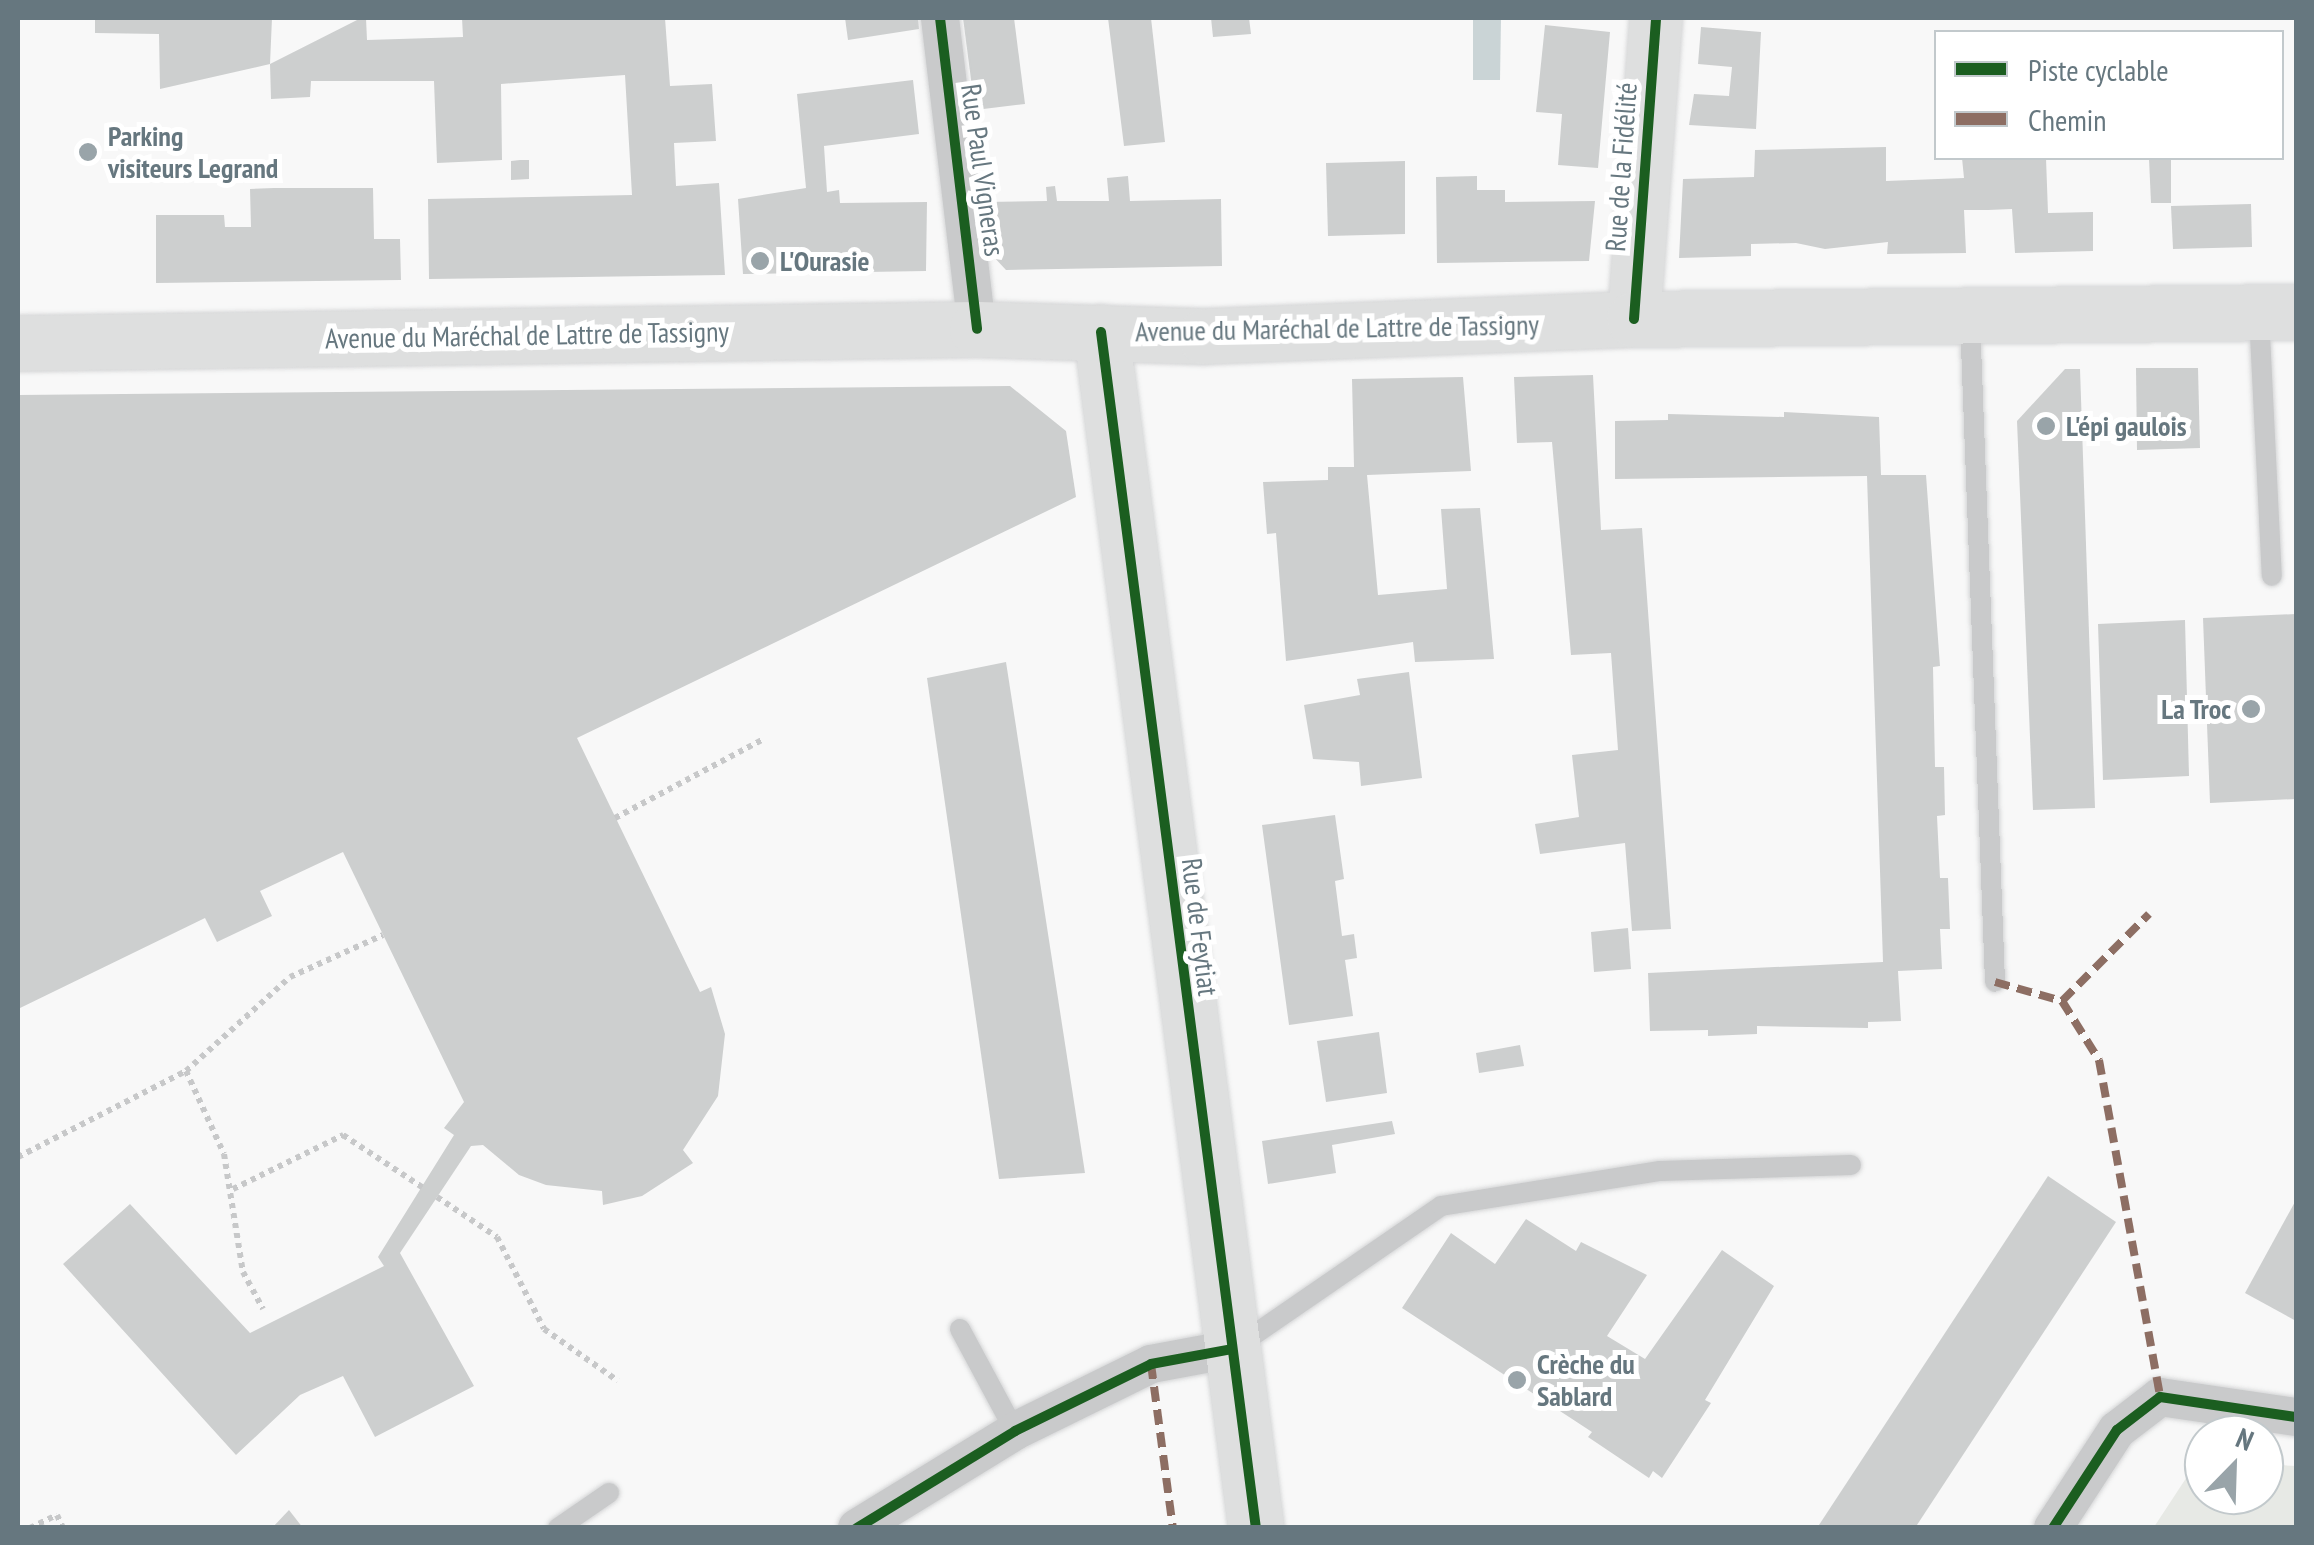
<!DOCTYPE html>
<html>
<head>
<meta charset="utf-8">
<style>
	body { margin:0 }
	#map { position:relative; width:2314px; height:1545px; overflow:hidden; background:#f8f8f8; font-family:"PT Sans Narrow",sans-serif }
	div>[style] { position:absolute }
	.green>* { inset:0; background:#e7e9e5 }
	.water>* { inset:0; background:#cad4d6 }
	.building>* { inset:0; background:#cdcfcf }
	.path>* { height:6px; margin-top:-3px; transform-origin:0; background:repeating-linear-gradient(90deg,#c7c8c9 0 5px,transparent 0 10px) }
	.roads { filter:drop-shadow(0 0 2px #d4d5d6) drop-shadow(0 0 2px #d4d5d6) }
	.lane>* { height:20px; margin:-10px; padding:0 10px; transform-origin:10px; border-radius:10px; background:#c9cacb }
	.street>* { height:38px; margin:-19px; padding:0 19px; transform-origin:19px; border-radius:19px; background:#c9cacb }
	.secondary>* { height:52px; margin:-26px; padding:0 26px; transform-origin:26px; border-radius:26px; background:#dedfdf }
	.primary>* { height:55px; margin:-27.5px; padding:0 27.5px; transform-origin:27.5px; border-radius:27.5px; background:#dedfdf }
	.quiet>* { height:8px; margin-top:-4px; transform-origin:0; background:repeating-linear-gradient(90deg,#8d6e63 0 15px,transparent 0 23px) }
	.cycleway>* { height:10px; margin:-5px; padding:0 5px; transform-origin:5px; border-radius:5px; background:#1b5e20 }
	.dots>* { width:28px; height:28px; translate:-50% -50%; box-sizing:border-box; border:5px solid #fff; border-radius:50% }
	span { translate:-50% -50%; white-space:nowrap; text-align:center; line-height:1.15; -webkit-text-stroke:10px #fff; paint-order:stroke }
	.poi-label { font-size:28px; color:#66777f; font-weight:700 }
	.left { translate:0 -50%; text-align:left }
	.right { translate:-100% -50%; text-align:right }
	.street-label { font-size:28px; color:#66777f }
	.frame { position:absolute; inset:0; border:20px solid #66777f; pointer-events:none }
	.legend { position:absolute; left:1934px; top:30px; width:350px; height:130px; box-sizing:border-box; background:#fff; border:2px solid #c2c9cc; margin:0; padding:12px 18px; list-style:none; font-size:30px; color:#66777f }
	.legend li { display:flex; align-items:center; gap:20px; height:50px }
	.legend b { width:50px; border:2px solid #c2c9cc }
	.north { position:absolute; left:2184px; top:1415px; width:100px; height:100px; box-sizing:border-box; background:#fff; border:2px solid #c2c9cc; border-radius:50%; rotate:23deg; font-size:28px; font-weight:700; line-height:40px; text-align:center; color:#66777f }
	.north::after { content:''; display:block; margin:auto; width:35px; height:45px; background:#99a4a9; clip-path:polygon(50% 0,100% 100%,50% 72%,0 100%) }
</style>
</head>
<body>
<div id="map">
	<div class="green">
		<div style="clip-path:polygon(2198px 1460px,2204px 1461px,2204px 1495px,2264px 1495px,2264px 1464px,2296px 1466px,2296px 1527px,2154px 1527px)"></div>
	</div>
	<div class="water">
		<div style="clip-path:polygon(1473px 18px,1501px 18px,1500px 80px,1473px 80px)"></div>
	</div>
	<div class="building">
		<div style="clip-path:polygon(95px 18px,272px 18px,270px 64px,160px 89px,159px 34px,95px 33px)"></div>
		<div style="clip-path:polygon(361px 18px,366px 18px,367px 40px,463px 37px,462px 18px,665px 18px,670px 86px,712px 84px,716px 141px,674px 143px,676px 186px,719px 183px,725px 275px,429px 279px,428px 199px,632px 195px,625px 75px,501px 84px,502px 160px,437px 163px,434px 81px,311px 81px,310px 97px,271px 99px,270px 64px)"></div>
		<div style="clip-path:polygon(845px 18px,918px 18px,919px 29px,848px 40px)"></div>
		<div style="clip-path:polygon(963px 18px,1014px 18px,1025px 104px,975px 110px)"></div>
		<div style="clip-path:polygon(1108px 18px,1151px 18px,1165px 142px,1124px 146px)"></div>
		<div style="clip-path:polygon(1211px 18px,1249px 18px,1251px 34px,1213px 37px)"></div>
		<div style="clip-path:polygon(1545px 25px,1610px 32px,1598px 168px,1558px 165px,1562px 114px,1536px 112px)"></div>
		<div style="clip-path:polygon(1701px 27px,1761px 32px,1756px 129px,1689px 125px,1694px 94px,1729px 96px,1732px 67px,1698px 64px)"></div>
		<div style="clip-path:polygon(913px 80px,919px 134px,824px 146px,827px 192px,839px 190px,840px 203px,927px 202px,926px 271px,743px 274px,738px 199px,806px 188px,797px 94px)"></div>
		<div style="clip-path:polygon(1886px 147px,1886px 181px,1964px 178px,1962px 158px,2046px 158px,2048px 213px,2093px 212px,2093px 251px,2015px 253px,2012px 209px,1988px 210px,1964px 210px,1966px 253px,1887px 254px,1888px 242px,1825px 249px,1796px 243px,1751px 244px,1751px 256px,1679px 258px,1683px 179px,1754px 177px,1755px 150px)"></div>
		<div style="clip-path:polygon(2149px 159px,2171px 159px,2171px 203px,2151px 203px)"></div>
		<div style="clip-path:polygon(520px 160px,529px 160px,529px 179px,511px 180px,511px 161px)"></div>
		<div style="clip-path:polygon(1405px 161px,1405px 234px,1328px 236px,1326px 163px)"></div>
		<div style="clip-path:polygon(1128px 176px,1130px 201px,1221px 199px,1222px 266px,1006px 270px,992px 255px,985px 202px,1047px 201px,1046px 187px,1055px 186px,1057px 201px,1109px 201px,1107px 178px)"></div>
		<div style="clip-path:polygon(1477px 176px,1477px 190px,1505px 190px,1505px 202px,1595px 201px,1589px 261px,1437px 263px,1436px 177px)"></div>
		<div style="clip-path:polygon(274px 188px,373px 188px,374px 239px,400px 239px,401px 280px,156px 283px,156px 215px,224px 215px,225px 227px,251px 227px,250px 189px)"></div>
		<div style="clip-path:polygon(2251px 204px,2252px 247px,2173px 249px,2171px 206px)"></div>
		<div style="clip-path:polygon(2136px 368px,2198px 368px,2200px 448px,2137px 450px)"></div>
		<div style="clip-path:polygon(2065px 369px,2080px 369px,2095px 808px,2033px 810px,2017px 421px)"></div>
		<div style="clip-path:polygon(1593px 375px,1601px 530px,1642px 528px,1671px 929px,1632px 931px,1625px 843px,1540px 854px,1535px 824px,1579px 817px,1572px 755px,1618px 750px,1611px 653px,1571px 655px,1552px 442px,1517px 443px,1514px 377px)"></div>
		<div style="clip-path:polygon(1463px 377px,1471px 471px,1367px 475px,1378px 595px,1447px 589px,1441px 509px,1480px 508px,1494px 659px,1415px 662px,1413px 642px,1286px 661px,1276px 533px,1267px 534px,1263px 482px,1328px 480px,1328px 467px,1354px 467px,1352px 379px)"></div>
		<div style="clip-path:polygon(1010px 386px,1066px 431px,1076px 497px,577px 738px,700px 992px,711px 987px,725px 1034px,718px 1096px,683px 1150px,693px 1163px,642px 1196px,603px 1205px,602px 1191px,546px 1185px,519px 1175px,483px 1145px,471px 1146px,400px 1253px,474px 1386px,375px 1437px,343px 1376px,300px 1395px,236px 1455px,63px 1264px,130px 1204px,250px 1333px,384px 1266px,378px 1257px,454px 1135px,444px 1128px,464px 1102px,343px 852px,260px 891px,272px 916px,217px 942px,205px 918px,18px 1009px,18px 395px)"></div>
		<div style="clip-path:polygon(1784px 412px,1879px 417px,1881px 475px,1926px 475px,1940px 666px,1933px 667px,1935px 767px,1944px 767px,1945px 815px,1937px 816px,1940px 878px,1948px 878px,1950px 929px,1940px 929px,1942px 969px,1898px 971px,1901px 1021px,1868px 1022px,1868px 1028px,1757px 1026px,1757px 1034px,1708px 1036px,1708px 1030px,1650px 1031px,1648px 973px,1883px 962px,1867px 476px,1615px 479px,1615px 421px,1668px 420px,1668px 414px,1784px 417px)"></div>
		<div style="clip-path:polygon(2296px 614px,2296px 799px,2210px 803px,2203px 618px)"></div>
		<div style="clip-path:polygon(2185px 620px,2189px 776px,2103px 780px,2098px 624px)"></div>
		<div style="clip-path:polygon(1006px 662px,1085px 1173px,999px 1179px,927px 678px)"></div>
		<div style="clip-path:polygon(1409px 672px,1422px 778px,1361px 786px,1359px 762px,1313px 759px,1304px 705px,1360px 695px,1357px 679px)"></div>
		<div style="clip-path:polygon(1335px 815px,1344px 879px,1335px 881px,1342px 936px,1354px 934px,1357px 958px,1345px 960px,1353px 1016px,1289px 1025px,1262px 825px)"></div>
		<div style="clip-path:polygon(1628px 928px,1631px 969px,1594px 972px,1591px 932px)"></div>
		<div style="clip-path:polygon(1379px 1032px,1387px 1093px,1326px 1102px,1317px 1041px)"></div>
		<div style="clip-path:polygon(1520px 1045px,1524px 1066px,1479px 1073px,1476px 1053px)"></div>
		<div style="clip-path:polygon(1392px 1121px,1395px 1134px,1332px 1145px,1336px 1173px,1268px 1184px,1262px 1141px)"></div>
		<div style="clip-path:polygon(2048px 1176px,2116px 1222px,1915px 1528px,1817px 1528px)"></div>
		<div style="clip-path:polygon(2296px 1200px,2296px 1321px,2245px 1293px)"></div>
		<div style="clip-path:polygon(1526px 1219px,1576px 1251px,1581px 1242px,1647px 1275px,1607px 1336px,1645px 1359px,1722px 1250px,1774px 1286px,1705px 1400px,1711px 1403px,1662px 1478px,1653px 1471px,1649px 1478px,1588px 1437px,1592px 1432px,1402px 1308px,1451px 1233px,1495px 1264px)"></div>
		<div style="clip-path:polygon(289px 1510px,303px 1528px,272px 1528px)"></div>
	</div>
	<div class="path">
		<div style="left:615px;top:818px;width:166px;rotate:-28deg"></div>
		<div style="left:186px;top:1071px;width:91px;rotate:65.4deg"></div>
		<div style="left:224px;top:1154px;width:120px;rotate:80.9deg"></div>
		<div style="left:243px;top:1272px;width:42px;rotate:61.6deg"></div>
		<div style="left:18px;top:1157px;width:189px;rotate:-27.1deg"></div>
		<div style="left:186px;top:1071px;width:140px;rotate:-42.1deg"></div>
		<div style="left:290px;top:977px;width:102px;rotate:-24.3deg"></div>
		<div style="left:233px;top:1189px;width:123px;rotate:-26.1deg"></div>
		<div style="left:343px;top:1135px;width:95px;rotate:33.4deg"></div>
		<div style="left:437px;top:1197px;width:72px;rotate:33.7deg"></div>
		<div style="left:497px;top:1237px;width:103px;rotate:62.9deg"></div>
		<div style="left:544px;top:1329px;width:90px;rotate:35.1deg"></div>
		<div style="left:30px;top:1528px;width:30px;rotate:-26deg"></div>
		<div style="left:57px;top:1515px;width:14px;rotate:65deg"></div>
	</div>
	<div class="roads">
		<div class="lane">
			<div style="left:2259px;top:314px;width:262px;rotate:87.2deg"></div>
			<div style="left:1970px;top:319px;width:663px;rotate:87.84deg"></div>
			<div style="left:960px;top:1329px;width:116px;rotate:61.7deg"></div>
			<div style="left:1239px;top:1345px;width:245px;rotate:-34.5deg"></div>
			<div style="left:1441px;top:1206px;width:222px;rotate:-9.1deg"></div>
			<div style="left:1660px;top:1171px;width:191px;rotate:-1.8deg"></div>
			<div style="left:558px;top:1528px;width:62px;rotate:-34.5deg"></div>
		</div>
		<div class="street">
			<div style="left:940px;top:18px;width:313px;rotate:83.2deg"></div>
			<div style="left:857px;top:1528px;width:185px;rotate:-31.5deg"></div>
			<div style="left:1015px;top:1431px;width:152px;rotate:-26.2deg"></div>
			<div style="left:1151px;top:1364px;width:82px;rotate:-10.5deg"></div>
			<div style="left:2053px;top:1528px;width:117px;rotate:-56.9deg"></div>
			<div style="left:2117px;top:1430px;width:54px;rotate:-37.5deg"></div>
			<div style="left:2160px;top:1397px;width:137px;rotate:8.4deg"></div>
		</div>
		<div class="secondary">
			<div style="left:1634px;top:319px;width:302px;rotate:-85.8deg"></div>
		</div>
		<div class="primary">
			<div style="left:1101px;top:332px;width:1206px;rotate:82.62deg"></div>
			<div style="left:18px;top:343px;width:959px;rotate:-0.84deg"></div>
			<div style="left:977px;top:329px;width:228px;rotate:1.8deg"></div>
			<div style="left:1205px;top:336px;width:429px;rotate:-2.3deg"></div>
			<div style="left:1634px;top:319px;width:662px;rotate:-0.61deg"></div>
		</div>
	</div>
	<div class="quiet">
		<div style="left:1995px;top:982px;width:70px;rotate:15.8deg"></div>
		<div style="left:2062px;top:1001px;width:70px;rotate:57.9deg"></div>
		<div style="left:2099px;top:1060px;width:342px;rotate:79.7deg"></div>
		<div style="left:2062px;top:1001px;width:123px;rotate:-45deg"></div>
		<div style="left:1151px;top:1364px;width:165px;rotate:82.4deg"></div>
	</div>
	<div class="cycleway">
		<div style="left:940px;top:18px;width:313px;rotate:83.2deg"></div>
		<div style="left:1634px;top:319px;width:302px;rotate:-85.8deg"></div>
		<div style="left:1101px;top:332px;width:1206px;rotate:82.62deg"></div>
		<div style="left:857px;top:1528px;width:185px;rotate:-31.5deg"></div>
		<div style="left:1015px;top:1431px;width:152px;rotate:-26.2deg"></div>
		<div style="left:1151px;top:1364px;width:82px;rotate:-10.5deg"></div>
		<div style="left:2053px;top:1528px;width:117px;rotate:-56.9deg"></div>
		<div style="left:2117px;top:1430px;width:54px;rotate:-37.5deg"></div>
		<div style="left:2160px;top:1397px;width:137px;rotate:8.4deg"></div>
	</div>
	<div class="dots">
		<div style="left:88px;top:152px;background:#99a4a9"></div>
		<div style="left:760px;top:261px;background:#99a4a9"></div>
		<div style="left:2046px;top:426px;background:#99a4a9"></div>
		<div style="left:2251px;top:709px;background:#99a4a9"></div>
		<div style="left:1517px;top:1380px;background:#99a4a9"></div>
	</div>
	<div class="poi-label">
		<span class="left" style="left:108px;top:152px">Parking<br>visiteurs Legrand</span>
		<span class="left" style="left:780px;top:261px">L'Ourasie</span>
		<span class="left" style="left:2066px;top:426px">L'épi gaulois</span>
		<span class="right" style="left:2231px;top:709px">La Troc</span>
		<span class="left" style="left:1537px;top:1380px">Crèche du<br>Sablard</span>
	</div>
	<div class="street-label">
		<span style="left:1621px;top:167px;rotate:-86deg">Rue de la Fidélité</span>
		<span style="left:983px;top:170px;rotate:82deg">Rue Paul Vigneras</span>
		<span style="left:1337px;top:328px;rotate:-1deg">Avenue du Maréchal de Lattre de Tassigny</span>
		<span style="left:527px;top:335px;rotate:-1deg">Avenue du Maréchal de Lattre de Tassigny</span>
		<span style="left:1200px;top:927px;rotate:83deg">Rue de Feytiat</span>
	</div>
	<div class="frame"></div>
	<ul class="legend">
	<li><b style="height:12px;background:#1b5e20"></b>Piste cyclable</li>
	<li><b style="height:12px;background:#8d6e63"></b>Chemin</li>
	</ul>
	<div class="north">N</div>
</div>
</body>
</html>
